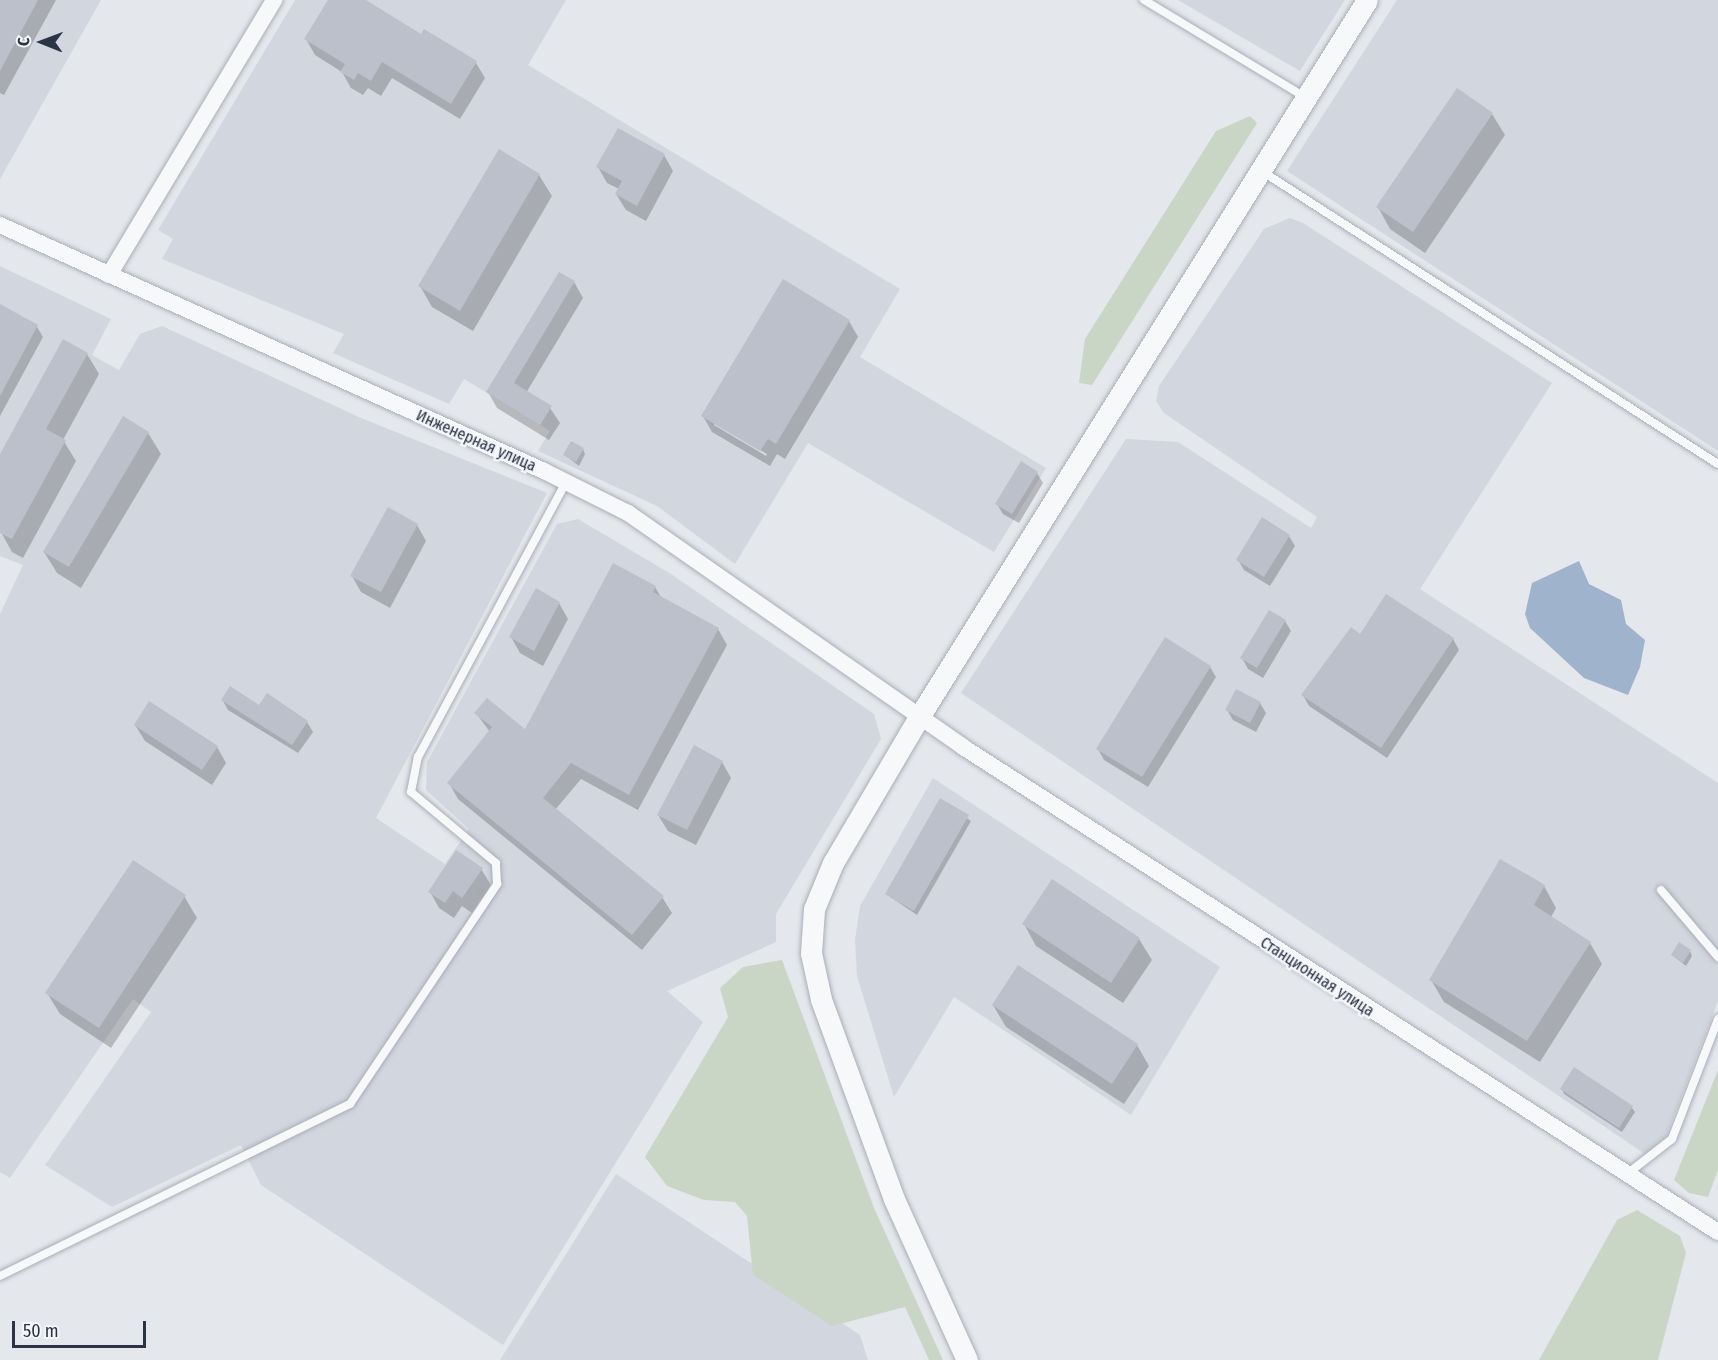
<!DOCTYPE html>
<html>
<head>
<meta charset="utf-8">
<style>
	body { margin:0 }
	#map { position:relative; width:1718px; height:1360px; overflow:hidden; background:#e4e7ec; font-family:"Fira Sans Condensed",sans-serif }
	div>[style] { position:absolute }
	.built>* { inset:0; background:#d2d6de }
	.green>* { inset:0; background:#c9d6c5 }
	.water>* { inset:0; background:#9fb4cc }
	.shadow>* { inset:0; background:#0003 }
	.building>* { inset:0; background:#bbc0ca }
	.roads { filter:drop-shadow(0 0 2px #a9aeb7) drop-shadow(0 0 2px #a9aeb7) }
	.service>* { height:8px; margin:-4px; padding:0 4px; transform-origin:4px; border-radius:4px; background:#f7f8fa }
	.minor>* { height:16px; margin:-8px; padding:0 8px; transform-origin:8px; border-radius:8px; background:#f7f8fa }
	.tertiary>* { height:21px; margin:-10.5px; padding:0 10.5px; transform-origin:10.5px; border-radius:10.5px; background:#f7f8fa }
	span { translate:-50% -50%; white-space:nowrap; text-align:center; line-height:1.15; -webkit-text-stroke:5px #f4f6f9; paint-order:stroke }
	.street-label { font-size:16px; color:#2b3445 }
	.north { position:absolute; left:12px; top:12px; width:60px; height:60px; -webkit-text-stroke:4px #f4f6f9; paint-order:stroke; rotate:271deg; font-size:16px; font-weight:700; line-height:24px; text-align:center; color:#2b3445 }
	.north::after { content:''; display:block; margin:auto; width:21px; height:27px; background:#2b3445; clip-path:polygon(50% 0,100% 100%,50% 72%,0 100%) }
	.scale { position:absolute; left:12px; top:1321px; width:134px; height:27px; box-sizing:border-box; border:3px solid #2b3445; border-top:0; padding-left:8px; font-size:18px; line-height:21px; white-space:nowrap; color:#2b3445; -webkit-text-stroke:4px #f4f6f9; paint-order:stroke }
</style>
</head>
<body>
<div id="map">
	<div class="built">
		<div style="clip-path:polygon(0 0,101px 0,0 179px)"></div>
		<div style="clip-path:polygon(295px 0,566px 0,528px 65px,900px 289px,860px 357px,1046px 468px,994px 552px,808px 443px,735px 564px,657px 506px,538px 451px,550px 431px,464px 379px,449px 404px,333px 353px,344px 334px,162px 259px,173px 239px,158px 230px)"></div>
		<div style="clip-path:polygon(1178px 0,1345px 0,1300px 71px)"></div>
		<div style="clip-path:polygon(1397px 0,1718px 0,1718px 451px,1287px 171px)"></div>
		<div style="clip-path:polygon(1290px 218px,1303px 223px,1552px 383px,1420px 589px,1718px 783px,1718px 1001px,1666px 1137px,1645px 1154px,961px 693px,1126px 439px,1178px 442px,1311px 528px,1317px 517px,1164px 413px,1156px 401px,1159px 386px,1264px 229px)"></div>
		<div style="clip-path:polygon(0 266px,111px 319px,92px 355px,119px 370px,140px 334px,162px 326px,361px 418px,547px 493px,376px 818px,445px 864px,469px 829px,426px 790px,427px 762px,557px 524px,578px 519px,671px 574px,874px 714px,881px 739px,776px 914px,776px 942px,667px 991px,703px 1022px,503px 1345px,261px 1185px,241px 1145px,112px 1207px,45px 1165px,151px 1012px,133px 999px,10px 1178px,0 1172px,0 614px,23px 565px,0 556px)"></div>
		<div style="clip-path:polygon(933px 778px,1220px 967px,1131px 1115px,954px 997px,894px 1097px,857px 976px,855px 940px,860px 906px)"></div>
		<div style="clip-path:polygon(616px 1174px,860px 1335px,868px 1360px,500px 1360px)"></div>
	</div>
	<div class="green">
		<div style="clip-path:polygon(1250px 116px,1257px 123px,1092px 385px,1079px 383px,1085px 339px,1216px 131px)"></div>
		<div style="clip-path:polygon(782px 960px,874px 1208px,943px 1360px,929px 1360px,905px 1307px,832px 1326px,753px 1275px,747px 1216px,735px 1202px,704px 1200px,667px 1186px,645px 1157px,728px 1017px,720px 988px,743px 967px)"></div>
		<div style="clip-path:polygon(1718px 1070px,1718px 1170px,1708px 1197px,1689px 1193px,1674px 1180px)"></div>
		<div style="clip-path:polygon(1637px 1210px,1680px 1236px,1686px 1253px,1658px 1360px,1539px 1360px,1617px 1220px)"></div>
	</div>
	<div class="water">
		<div style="clip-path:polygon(1579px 561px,1589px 584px,1621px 600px,1626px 624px,1645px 640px,1640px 667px,1628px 695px,1584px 678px,1530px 628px,1525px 614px,1532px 583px)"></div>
	</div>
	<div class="shadow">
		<div style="clip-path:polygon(0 0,56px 0,4px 95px,0 93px)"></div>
		<div style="clip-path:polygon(329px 0,363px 0,421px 36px,476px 63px,485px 78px,460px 119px,392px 78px,381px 96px,368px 88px,363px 95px,351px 88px,342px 72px,315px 55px,306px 39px)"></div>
		<div style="clip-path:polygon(1492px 114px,1505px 135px,1425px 253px,1390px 229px,1378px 207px)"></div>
		<div style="clip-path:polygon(664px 155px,673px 171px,646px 221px,626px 210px,616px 194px,619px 189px,607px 183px,598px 167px)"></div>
		<div style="clip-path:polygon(539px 175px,552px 196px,473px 331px,432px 307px,420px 286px)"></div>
		<div style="clip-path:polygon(574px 282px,583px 298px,526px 393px,550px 408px,560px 423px,549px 440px,497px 408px,488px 392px)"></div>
		<div style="clip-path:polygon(0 311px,37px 327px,43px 337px,0 416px)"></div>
		<div style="clip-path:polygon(evenodd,849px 321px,858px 337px,785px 459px,777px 454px,770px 466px,712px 432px,703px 416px,849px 321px,714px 422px,767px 454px,766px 456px,714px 425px,714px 422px)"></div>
		<div style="clip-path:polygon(87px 354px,99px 374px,63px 440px,76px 461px,23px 558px,12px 552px,1px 532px,0 457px)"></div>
		<div style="clip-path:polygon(148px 433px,161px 454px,81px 588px,57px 573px,44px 552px)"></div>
		<div style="clip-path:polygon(583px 449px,585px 454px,579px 466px,565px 455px)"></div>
		<div style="clip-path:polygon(1037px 473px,1043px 483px,1019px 523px,1003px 514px,997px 504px)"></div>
		<div style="clip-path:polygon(417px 525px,426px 541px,390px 608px,361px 592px,352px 576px)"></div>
		<div style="clip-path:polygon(1289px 536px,1295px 546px,1270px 586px,1244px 570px,1238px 560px)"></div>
		<div style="clip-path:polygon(655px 587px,662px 599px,718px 629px,727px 645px,638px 810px,581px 779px,555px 810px,662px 897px,672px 913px,642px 950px,458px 799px,449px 783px,490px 732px,476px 713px,526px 731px)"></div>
		<div style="clip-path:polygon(559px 603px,568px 619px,543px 666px,520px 653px,511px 637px)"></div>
		<div style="clip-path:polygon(1285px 621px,1291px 631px,1263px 678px,1248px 669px,1242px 658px)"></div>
		<div style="clip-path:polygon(1361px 636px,1453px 639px,1459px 650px,1387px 758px,1309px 706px,1303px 695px)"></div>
		<div style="clip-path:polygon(1210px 667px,1216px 677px,1148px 787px,1104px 760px,1098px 749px)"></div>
		<div style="clip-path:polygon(223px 701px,307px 722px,313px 732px,298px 753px,228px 710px)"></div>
		<div style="clip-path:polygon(1260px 703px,1266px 713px,1256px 732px,1233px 720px,1227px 710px)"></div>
		<div style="clip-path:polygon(135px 725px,217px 747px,226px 763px,212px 785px,145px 741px)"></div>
		<div style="clip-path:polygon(722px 762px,731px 778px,696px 845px,668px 831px,658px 815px)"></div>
		<div style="clip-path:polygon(940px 800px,971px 821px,917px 915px,886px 894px)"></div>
		<div style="clip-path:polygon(481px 869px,491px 885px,472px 913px,462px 906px,454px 918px,439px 908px,430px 892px)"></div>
		<div style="clip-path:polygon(1544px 886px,1556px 908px,1551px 917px,1590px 943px,1602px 964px,1540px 1062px,1444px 1002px,1431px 980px)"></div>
		<div style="clip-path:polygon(184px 896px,197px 918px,111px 1048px,60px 1014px,47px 993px)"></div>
		<div style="clip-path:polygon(1024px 924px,1139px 939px,1152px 960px,1123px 1003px,1036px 946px)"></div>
		<div style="clip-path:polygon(1690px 951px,1692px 956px,1686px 966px,1672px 955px)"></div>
		<div style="clip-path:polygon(993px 1005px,1137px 1045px,1149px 1066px,1124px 1104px,1006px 1027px)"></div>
		<div style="clip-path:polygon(1575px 1069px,1632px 1108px,1635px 1112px,1622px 1132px,1564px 1094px,1562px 1089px)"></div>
	</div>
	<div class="building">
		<div style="clip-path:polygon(0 0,38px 0,0 71px)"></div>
		<div style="clip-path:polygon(328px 0,366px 0,421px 34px,424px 29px,477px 61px,451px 104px,382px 62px,371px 81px,358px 73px,354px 80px,340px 72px,345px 64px,304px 39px)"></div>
		<div style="clip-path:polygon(1457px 88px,1493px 113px,1413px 232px,1376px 207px)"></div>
		<div style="clip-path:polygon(618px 128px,665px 154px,637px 206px,615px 194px,622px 181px,596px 167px)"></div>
		<div style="clip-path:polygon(499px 149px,540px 174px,460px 311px,418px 286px)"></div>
		<div style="clip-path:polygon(559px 272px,575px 281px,514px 383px,552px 406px,540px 425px,486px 392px)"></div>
		<div style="clip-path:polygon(783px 279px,850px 320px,776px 444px,768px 439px,760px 451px,701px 416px)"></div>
		<div style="clip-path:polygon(0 304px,38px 325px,0 396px)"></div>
		<div style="clip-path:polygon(63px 339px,88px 353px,46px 429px,66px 440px,12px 539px,0 533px,0 454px)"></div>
		<div style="clip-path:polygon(123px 416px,149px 432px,69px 567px,43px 552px)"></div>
		<div style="clip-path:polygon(571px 441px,584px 448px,576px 462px,563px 455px)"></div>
		<div style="clip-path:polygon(1021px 461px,1038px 472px,1012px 514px,995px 504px)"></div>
		<div style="clip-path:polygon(388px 507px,418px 524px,381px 592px,350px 576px)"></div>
		<div style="clip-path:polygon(1262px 517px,1290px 535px,1264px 577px,1236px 560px)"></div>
		<div style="clip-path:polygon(613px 563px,656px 586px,653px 592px,719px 628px,629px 795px,571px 763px,543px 798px,664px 896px,632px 935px,447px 783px,492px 727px,474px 713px,487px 698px,525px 729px)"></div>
		<div style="clip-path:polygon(536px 588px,560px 602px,534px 651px,509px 637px)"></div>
		<div style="clip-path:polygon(1386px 594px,1454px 638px,1381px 748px,1301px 695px,1351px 627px,1360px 634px)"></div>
		<div style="clip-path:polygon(1269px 610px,1286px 620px,1257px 668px,1240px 658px)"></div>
		<div style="clip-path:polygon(1165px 637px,1211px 666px,1142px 777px,1096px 749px)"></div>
		<div style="clip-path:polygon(230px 686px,259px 705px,267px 693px,308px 721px,292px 745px,221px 700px)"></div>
		<div style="clip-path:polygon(1236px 689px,1261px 702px,1250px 723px,1225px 710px)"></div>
		<div style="clip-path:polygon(149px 701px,218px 746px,202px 770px,134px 725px)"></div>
		<div style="clip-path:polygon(694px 745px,723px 761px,687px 830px,657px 815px)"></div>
		<div style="clip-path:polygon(940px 798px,969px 815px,914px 911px,885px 894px)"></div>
		<div style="clip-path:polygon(456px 850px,483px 868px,462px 898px,453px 891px,445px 903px,428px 892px)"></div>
		<div style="clip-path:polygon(1500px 859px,1545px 885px,1534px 905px,1591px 942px,1527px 1041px,1429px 980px)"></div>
		<div style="clip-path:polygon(133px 860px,186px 895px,99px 1028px,45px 993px)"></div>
		<div style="clip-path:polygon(1052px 879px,1140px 938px,1111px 983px,1022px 924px)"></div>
		<div style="clip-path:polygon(1679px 942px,1691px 950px,1683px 963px,1671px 955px)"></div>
		<div style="clip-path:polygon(1018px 965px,1138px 1044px,1112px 1084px,992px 1005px)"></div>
		<div style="clip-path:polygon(1574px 1067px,1633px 1106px,1619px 1128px,1560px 1089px)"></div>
	</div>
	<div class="roads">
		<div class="service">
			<div style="left:1144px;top:0;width:188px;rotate:31.1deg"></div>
			<div style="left:1260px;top:170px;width:544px;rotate:32.7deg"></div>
			<div style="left:1661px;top:890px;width:88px;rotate:49.6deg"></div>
			<div style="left:1627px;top:1174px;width:57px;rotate:-37.9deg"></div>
			<div style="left:1672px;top:1139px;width:129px;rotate:-69deg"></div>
			<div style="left:0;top:1276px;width:390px;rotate:-26.2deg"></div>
			<div style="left:350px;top:1104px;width:265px;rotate:-56.2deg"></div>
			<div style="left:497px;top:884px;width:21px;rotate:-93deg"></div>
			<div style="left:496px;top:863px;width:111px;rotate:-140.1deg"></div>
			<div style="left:411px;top:792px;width:36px;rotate:-79deg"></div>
			<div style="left:418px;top:757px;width:312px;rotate:-61.7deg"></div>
		</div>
		<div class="minor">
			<div style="left:0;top:225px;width:597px;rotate:24.33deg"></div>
			<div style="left:544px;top:471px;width:94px;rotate:26.6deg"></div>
			<div style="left:628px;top:513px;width:409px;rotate:34.9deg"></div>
			<div style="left:963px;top:747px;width:897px;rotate:32.72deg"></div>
			<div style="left:109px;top:275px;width:321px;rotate:-59deg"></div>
		</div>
		<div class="tertiary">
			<div style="left:967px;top:1360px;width:177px;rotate:-114.4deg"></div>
			<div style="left:894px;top:1199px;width:213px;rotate:-110.1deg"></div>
			<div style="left:821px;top:999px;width:47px;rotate:-102.3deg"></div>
			<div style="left:811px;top:953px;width:44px;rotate:-86.1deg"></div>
			<div style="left:814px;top:909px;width:50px;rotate:-67.6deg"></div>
			<div style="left:833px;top:863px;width:169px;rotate:-59.5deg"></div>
			<div style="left:919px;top:717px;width:845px;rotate:-58deg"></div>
		</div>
	</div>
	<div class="street-label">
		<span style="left:476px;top:441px;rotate:24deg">Инженерная улица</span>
		<span style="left:1317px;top:977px;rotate:33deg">Станционная улица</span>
	</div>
	<div class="north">С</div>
	<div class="scale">50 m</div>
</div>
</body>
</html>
